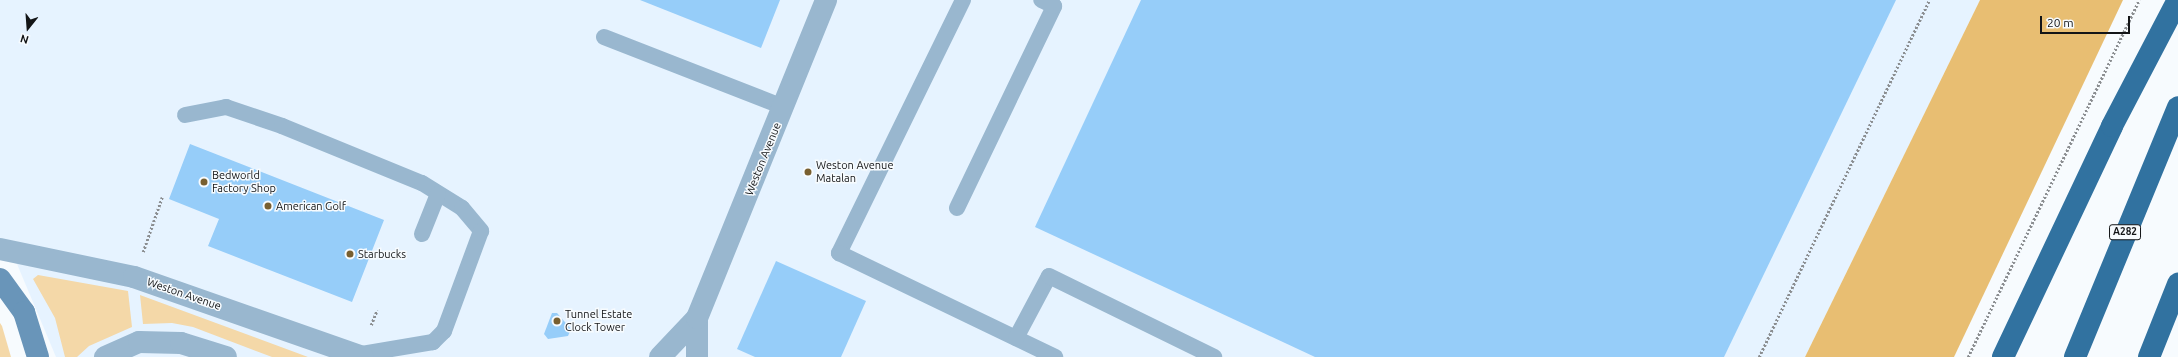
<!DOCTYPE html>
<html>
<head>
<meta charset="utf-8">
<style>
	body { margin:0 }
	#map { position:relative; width:2178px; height:357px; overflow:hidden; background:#f7fbfe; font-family:Ubuntu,sans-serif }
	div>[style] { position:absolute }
	.built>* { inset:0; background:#e6f3ff }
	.green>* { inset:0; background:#f4d8a8 }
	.forest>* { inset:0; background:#e8be72 }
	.building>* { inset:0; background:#96cdf9 }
	.path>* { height:2.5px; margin-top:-1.25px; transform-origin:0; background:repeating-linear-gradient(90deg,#8b8e91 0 2px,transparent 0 4px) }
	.service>* { height:16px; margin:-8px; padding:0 8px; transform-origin:8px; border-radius:8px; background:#99b7cf }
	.tertiary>* { height:22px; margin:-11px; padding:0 11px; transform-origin:11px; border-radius:11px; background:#99b7cf }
	.secondary>* { height:22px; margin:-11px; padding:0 11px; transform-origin:11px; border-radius:11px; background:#6995b9 }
	.trunk>* { height:22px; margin:-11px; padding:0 11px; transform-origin:11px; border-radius:11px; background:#3172a0 }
	.dots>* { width:11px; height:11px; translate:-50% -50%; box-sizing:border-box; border:2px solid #f7fbfe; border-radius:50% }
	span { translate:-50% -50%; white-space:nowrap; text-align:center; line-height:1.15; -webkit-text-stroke:3px #f7fbfe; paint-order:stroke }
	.shield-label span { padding:1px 3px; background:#f7fbfe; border:1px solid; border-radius:3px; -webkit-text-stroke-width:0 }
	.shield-label { font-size:10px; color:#131517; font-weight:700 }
	.street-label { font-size:11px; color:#131517 }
	.poi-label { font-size:11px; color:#131517 }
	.left { translate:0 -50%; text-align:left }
	.north { position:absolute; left:8px; top:8px; width:40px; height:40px; -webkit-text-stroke:3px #f7fbfe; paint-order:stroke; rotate:197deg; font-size:11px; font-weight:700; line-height:16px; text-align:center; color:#131517 }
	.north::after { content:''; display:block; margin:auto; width:14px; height:18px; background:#131517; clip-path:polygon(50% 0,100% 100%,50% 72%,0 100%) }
	.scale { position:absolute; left:2040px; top:16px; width:90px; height:18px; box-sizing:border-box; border:2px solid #131517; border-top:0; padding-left:5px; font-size:12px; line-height:14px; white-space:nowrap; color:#131517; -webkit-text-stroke:3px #f7fbfe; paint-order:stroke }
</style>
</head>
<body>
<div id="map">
	<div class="built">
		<div style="clip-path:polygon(0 0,1980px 0,1805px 357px,56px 357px,17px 264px,0 255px)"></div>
	</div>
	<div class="green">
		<div style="clip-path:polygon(38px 275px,128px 291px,132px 327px,89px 346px,77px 357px,65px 357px,55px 318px,33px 279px)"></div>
		<div style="clip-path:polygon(140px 295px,308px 357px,272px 357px,193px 327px,172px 323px,143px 324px)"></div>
		<div style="clip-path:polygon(0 323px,2px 326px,11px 357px,0 357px)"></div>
	</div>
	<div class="forest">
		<div style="clip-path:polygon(1980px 0,2123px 0,1954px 357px,1805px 357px)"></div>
	</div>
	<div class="building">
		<div style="clip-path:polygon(640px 0,780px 0,761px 48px)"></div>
		<div style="clip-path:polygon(1141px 0,1896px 0,1724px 357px,1315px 357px,1035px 227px)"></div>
		<div style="clip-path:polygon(190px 144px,384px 220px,352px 302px,208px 246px,219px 219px,169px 199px)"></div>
		<div style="clip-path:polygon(776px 261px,866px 301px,841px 357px,755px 357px,737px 349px)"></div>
		<div style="clip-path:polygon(552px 313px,557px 313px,571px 329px,568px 336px,548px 339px,544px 334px)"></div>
	</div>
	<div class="path">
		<div style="left:143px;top:252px;width:58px;rotate:-70.9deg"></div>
		<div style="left:371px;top:325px;width:16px;rotate:-68deg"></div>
		<div style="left:1759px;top:357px;width:395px;rotate:-64.5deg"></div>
		<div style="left:1968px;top:357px;width:396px;rotate:-64.4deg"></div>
	</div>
	<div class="service">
		<div style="left:963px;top:0;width:282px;rotate:116.1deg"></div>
		<div style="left:839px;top:253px;width:240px;rotate:25.7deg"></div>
		<div style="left:604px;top:37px;width:193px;rotate:21.3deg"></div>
		<div style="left:185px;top:115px;width:42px;rotate:-11deg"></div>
		<div style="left:226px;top:107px;width:59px;rotate:18.7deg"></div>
		<div style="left:282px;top:126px;width:151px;rotate:22.2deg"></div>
		<div style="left:422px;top:183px;width:47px;rotate:32deg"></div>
		<div style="left:462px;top:208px;width:30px;rotate:50deg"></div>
		<div style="left:481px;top:231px;width:107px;rotate:110.3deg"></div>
		<div style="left:444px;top:331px;width:16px;rotate:135deg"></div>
		<div style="left:433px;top:342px;width:78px;rotate:170.4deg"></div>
		<div style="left:957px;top:208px;width:224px;rotate:-64.3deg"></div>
		<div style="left:1054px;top:6px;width:14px;rotate:-155deg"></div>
		<div style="left:422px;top:234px;width:43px;rotate:-68.2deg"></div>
		<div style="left:1016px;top:338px;width:70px;rotate:-62deg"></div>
		<div style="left:1049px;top:276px;width:184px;rotate:26.1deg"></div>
	</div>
	<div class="tertiary">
		<div style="left:0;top:249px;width:137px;rotate:11.8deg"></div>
		<div style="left:134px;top:277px;width:242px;rotate:19.3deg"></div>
		<div style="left:105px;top:357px;width:37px;rotate:-24deg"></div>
		<div style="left:139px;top:342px;width:42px;rotate:1.4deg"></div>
		<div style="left:181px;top:343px;width:47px;rotate:17.3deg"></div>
		<div style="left:660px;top:357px;width:54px;rotate:-46.5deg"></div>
		<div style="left:697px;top:357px;width:39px;rotate:-90deg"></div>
		<div style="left:697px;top:318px;width:343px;rotate:-67.9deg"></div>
	</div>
	<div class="secondary">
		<div style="left:0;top:279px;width:41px;rotate:54deg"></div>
		<div style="left:24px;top:312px;width:47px;rotate:72.7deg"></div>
	</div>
	<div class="trunk">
		<div style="left:2003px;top:357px;width:255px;rotate:-64.7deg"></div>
		<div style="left:2112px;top:126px;width:142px;rotate:-62.4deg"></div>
		<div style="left:2075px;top:357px;width:270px;rotate:-67.6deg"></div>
		<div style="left:2149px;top:357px;width:79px;rotate:-68.3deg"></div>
	</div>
	<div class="dots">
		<div style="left:808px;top:172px;background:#785f30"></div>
		<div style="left:204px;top:182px;background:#785f30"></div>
		<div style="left:268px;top:206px;background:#785f30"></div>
		<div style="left:350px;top:254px;background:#785f30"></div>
		<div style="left:557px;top:321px;background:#785f30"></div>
	</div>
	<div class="shield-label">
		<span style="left:2125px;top:232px">A282</span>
	</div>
	<div class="street-label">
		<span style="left:763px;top:159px;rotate:-68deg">Weston Avenue</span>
		<span style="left:184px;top:294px;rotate:19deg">Weston Avenue</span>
	</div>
	<div class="poi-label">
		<span class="left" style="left:816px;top:172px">Weston Avenue<br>Matalan</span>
		<span class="left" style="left:212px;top:182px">Bedworld<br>Factory Shop</span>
		<span class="left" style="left:276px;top:206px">American Golf</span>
		<span class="left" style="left:358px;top:254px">Starbucks</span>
		<span class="left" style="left:565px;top:321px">Tunnel Estate<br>Clock Tower</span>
	</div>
	<div class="north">N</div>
	<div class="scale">20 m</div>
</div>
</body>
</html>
